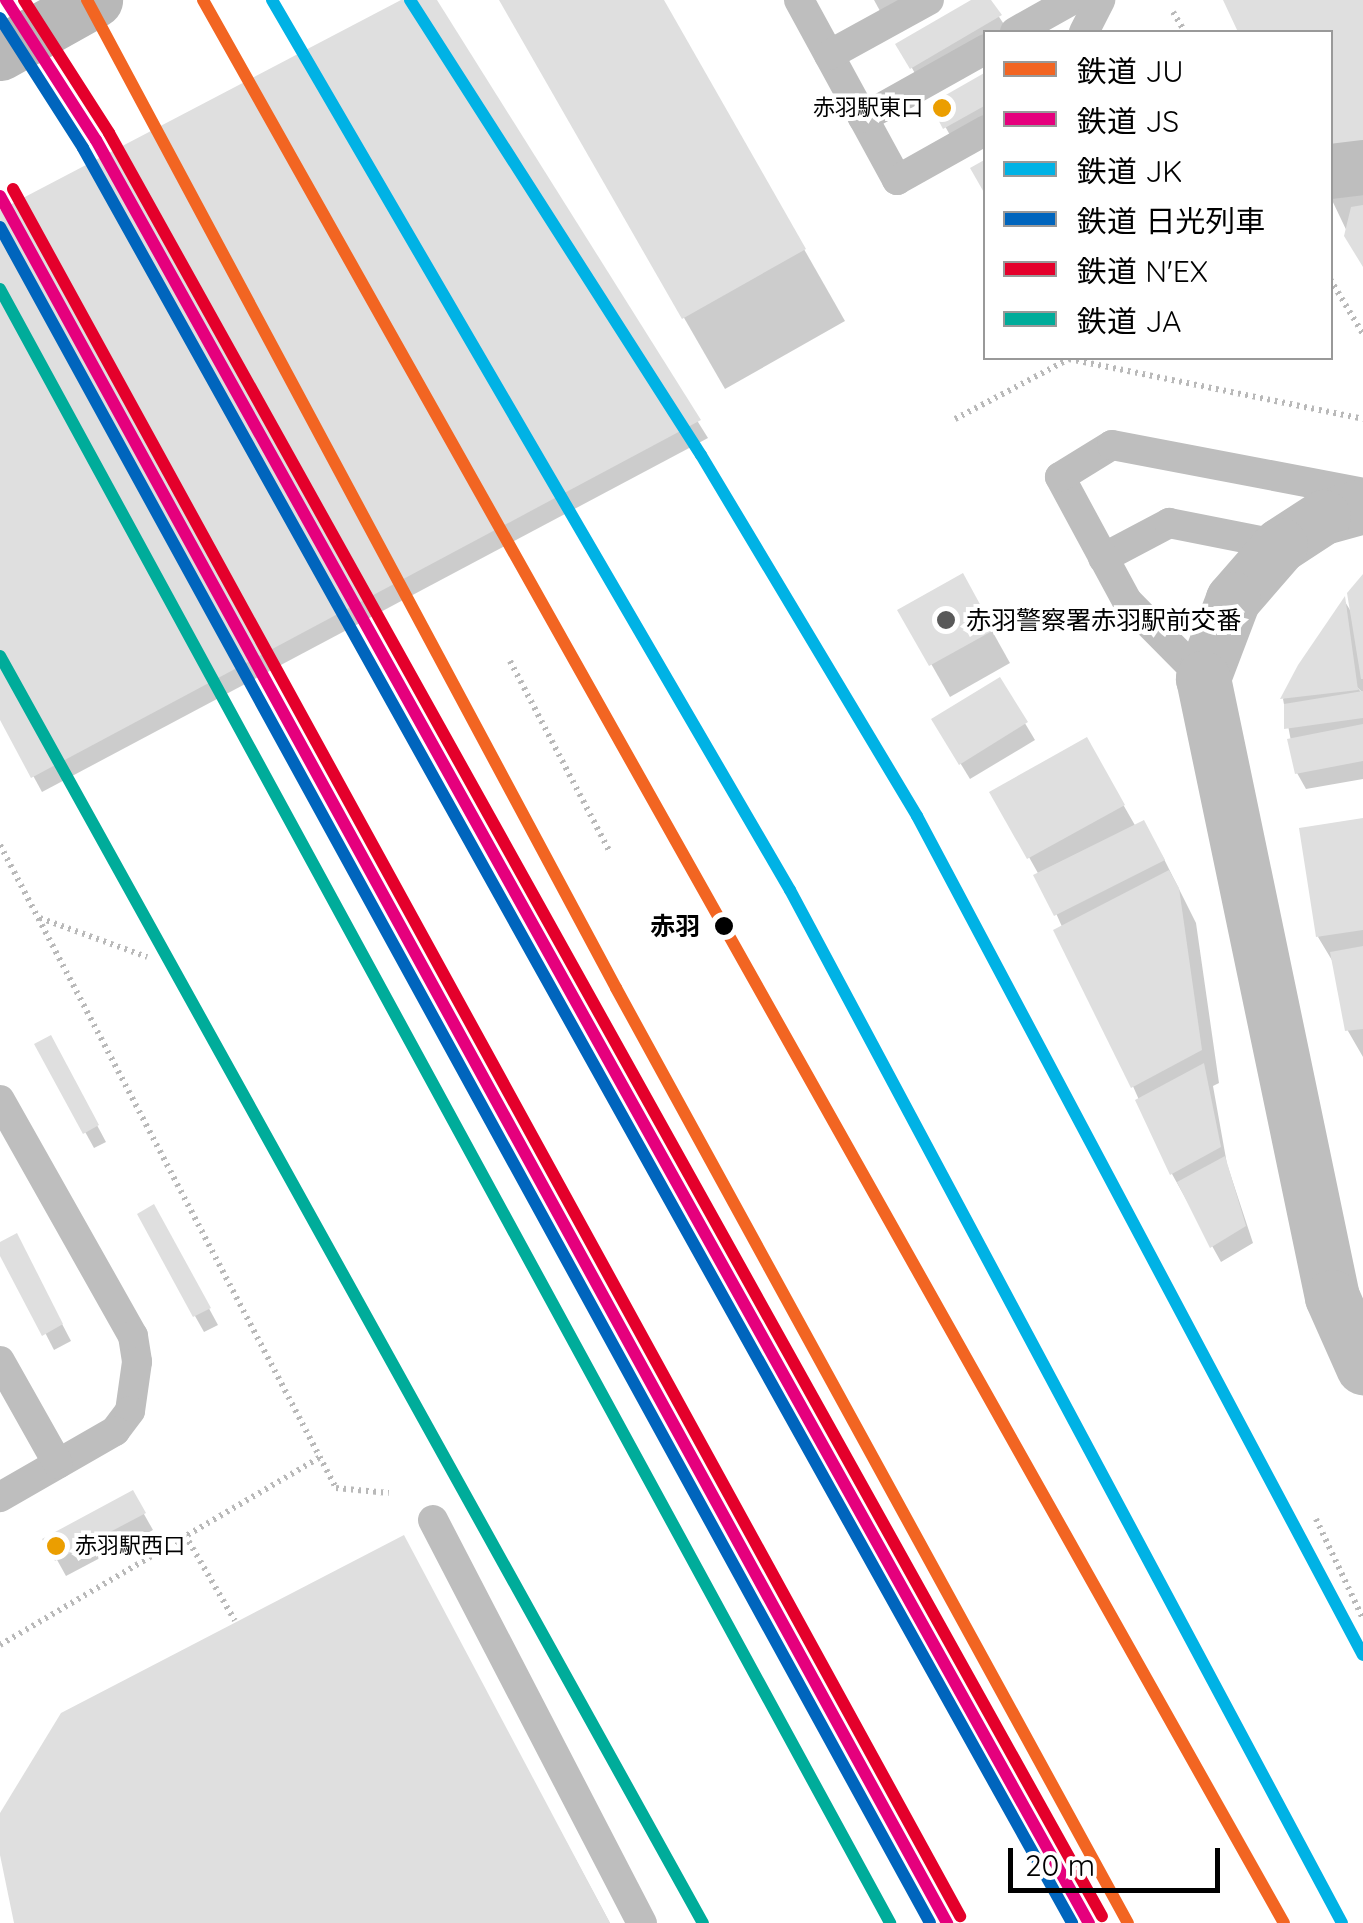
<!DOCTYPE html>
<html>
<head>
<meta charset="utf-8">
<style>
	body { margin:0 }
	#map { position:relative; width:1363px; height:1923px; overflow:hidden; background:#fff; font-family:Quicksand,"Noto Sans JP",sans-serif }
	div>[style] { position:absolute }
	.shadow>* { inset:0; background:#0003 }
	.building>* { inset:0; background:#dfdfdf }
	.path>* { height:6px; margin-top:-3px; transform-origin:0; background:repeating-linear-gradient(90deg,#b9b9b9 0 2.5px,transparent 0 7.5px) }
	.service>* { height:30px; margin:-15px; padding:0 15px; transform-origin:15px; border-radius:15px; background:#bebebe }
	.minor>* { height:55px; margin:-27.5px; padding:0 27.5px; transform-origin:27.5px; border-radius:27.5px; background:#bebebe }
	.secondary>* { height:55px; margin:-27.5px; padding:0 27.5px; transform-origin:27.5px; border-radius:27.5px; background:#b8b8b8 }
	.rail-1>* { height:12px; margin:-6px; padding:0 6px; transform-origin:6px; border-radius:6px; background:#f26522 }
	.rail-2>* { height:12px; margin:-6px; padding:0 6px; transform-origin:6px; border-radius:6px; background:#e5007d }
	.rail-3>* { height:12px; margin:-6px; padding:0 6px; transform-origin:6px; border-radius:6px; background:#00b2e5 }
	.rail-4>* { height:12px; margin:-6px; padding:0 6px; transform-origin:6px; border-radius:6px; background:#0065bd }
	.rail-5>* { height:12px; margin:-6px; padding:0 6px; transform-origin:6px; border-radius:6px; background:#e4002b }
	.rail-6>* { height:12px; margin:-6px; padding:0 6px; transform-origin:6px; border-radius:6px; background:#00ac9a }
	.dots>* { width:28px; height:28px; translate:-50% -50%; box-sizing:border-box; border:5px solid #fff; border-radius:50% }
	span { translate:-50% -50%; white-space:nowrap; text-align:center; line-height:1.15; -webkit-text-stroke:8px #fff; paint-order:stroke }
	.bus-label { font-size:22px; color:#000 }
	.right { translate:-100% -50%; text-align:right }
	.left { translate:0 -50%; text-align:left }
	.poi-label { font-size:25px; color:#000 }
	.stop-label { font-size:25px; color:#000; font-weight:700 }
	.legend { position:absolute; left:983px; top:30px; width:350px; height:330px; box-sizing:border-box; background:#fff; border:2px solid #999; margin:0; padding:12px 18px; list-style:none; font-size:30px; color:#000 }
	.legend li { display:flex; align-items:center; gap:20px; height:50px }
	.legend b { width:50px; border:2px solid #999 }
	.scale { position:absolute; left:1008px; top:1848px; width:212px; height:45px; box-sizing:border-box; border:5px solid #000; border-top:0; padding-left:12px; font-size:30px; line-height:35px; white-space:nowrap; color:#000; -webkit-text-stroke:8px #fff; paint-order:stroke }
</style>
</head>
<body>
<div id="map">
	<div class="shadow">
		<div style="clip-path:polygon(406px 0,434px 0,708px 438px,42px 792px,0 715px,0 213px)"></div>
		<div style="clip-path:polygon(501px 0,662px 0,845px 321px,725px 389px)"></div>
		<div style="clip-path:polygon(874px 0,924px 0,886px 22px)"></div>
		<div style="clip-path:polygon(976px 0,988px 0,1009px 32px,986px 32px,986px 46px,921px 84px,899px 45px)"></div>
		<div style="clip-path:polygon(1363px 0,1363px 265px,1330px 196px,1330px 32px,1241px 32px,1225px 2px)"></div>
		<div style="clip-path:polygon(986px 75px,986px 126px,955px 144px,933px 105px)"></div>
		<div style="clip-path:polygon(962px 577px,1010px 663px,950px 697px,901px 611px)"></div>
		<div style="clip-path:polygon(1363px 578px,1363px 693px,1350px 680px,1363px 694px,1363px 779px,1306px 789px,1297px 773px,1283px 699px,1344px 600px,1353px 615px)"></div>
		<div style="clip-path:polygon(999px 680px,1035px 740px,970px 779px,934px 720px)"></div>
		<div style="clip-path:polygon(1086px 740px,1136px 827px,1162px 855px,1196px 923px,1219px 1083px,1213px 1086px,1227px 1164px,1253px 1243px,1221px 1262px,1172px 1174px,1039px 875px,993px 793px)"></div>
		<div style="clip-path:polygon(1363px 820px,1363px 1057px,1348px 1031px,1336px 967px,1318px 937px)"></div>
		<div style="clip-path:polygon(37px 1045px,59px 1054px,106px 1142px,94px 1148px)"></div>
		<div style="clip-path:polygon(154px 1207px,218px 1325px,204px 1332px,195px 1316px)"></div>
		<div style="clip-path:polygon(0 1245px,25px 1253px,71px 1341px,54px 1350px)"></div>
		<div style="clip-path:polygon(132px 1493px,153px 1530px,66px 1576px,46px 1540px)"></div>
		<div style="clip-path:polygon(403px 1539px,610px 1923px,16px 1923px,0 1818px)"></div>
	</div>
	<div class="building">
		<div style="clip-path:polygon(401px 0,437px 0,701px 420px,31px 778px,0 720px,0 210px)"></div>
		<div style="clip-path:polygon(499px 0,664px 0,806px 249px,682px 319px)"></div>
		<div style="clip-path:polygon(971px 0,991px 0,1002px 15px,910px 69px,895px 44px)"></div>
		<div style="clip-path:polygon(1223px 0,1363px 0,1363px 145px,1330px 152px,1330px 32px,1238px 32px)"></div>
		<div style="clip-path:polygon(986px 72px,986px 105px,943px 129px,930px 104px)"></div>
		<div style="clip-path:polygon(986px 159px,986px 196px,970px 168px)"></div>
		<div style="clip-path:polygon(1363px 205px,1363px 267px,1344px 236px,1351px 207px)"></div>
		<div style="clip-path:polygon(963px 573px,994px 630px,929px 666px,897px 610px)"></div>
		<div style="clip-path:polygon(1363px 574px,1363px 679px,1361px 679px,1347px 593px)"></div>
		<div style="clip-path:polygon(1345px 596px,1358px 690px,1280px 699px,1298px 665px)"></div>
		<div style="clip-path:polygon(1000px 677px,1028px 722px,959px 765px,931px 719px)"></div>
		<div style="clip-path:polygon(1363px 691px,1363px 718px,1284px 729px,1284px 704px)"></div>
		<div style="clip-path:polygon(1363px 724px,1363px 761px,1295px 774px,1287px 739px)"></div>
		<div style="clip-path:polygon(1087px 737px,1125px 805px,1027px 859px,989px 792px)"></div>
		<div style="clip-path:polygon(1363px 818px,1363px 930px,1316px 937px,1299px 828px)"></div>
		<div style="clip-path:polygon(1144px 820px,1165px 860px,1054px 916px,1033px 875px)"></div>
		<div style="clip-path:polygon(1169px 870px,1179px 888px,1202px 1050px,1131px 1088px,1053px 930px)"></div>
		<div style="clip-path:polygon(1363px 946px,1363px 1029px,1345px 1031px,1330px 952px)"></div>
		<div style="clip-path:polygon(51px 1035px,99px 1125px,83px 1134px,34px 1044px)"></div>
		<div style="clip-path:polygon(1204px 1063px,1221px 1147px,1170px 1175px,1135px 1100px)"></div>
		<div style="clip-path:polygon(1225px 1156px,1246px 1226px,1210px 1248px,1177px 1182px)"></div>
		<div style="clip-path:polygon(154px 1204px,211px 1308px,193px 1317px,137px 1214px)"></div>
		<div style="clip-path:polygon(17px 1233px,63px 1324px,42px 1336px,0 1256px,0 1242px)"></div>
		<div style="clip-path:polygon(133px 1490px,146px 1513px,55px 1561px,42px 1539px)"></div>
		<div style="clip-path:polygon(404px 1535px,610px 1923px,14px 1923px,0 1855px,0 1813px,61px 1713px)"></div>
	</div>
	<div class="path">
		<div style="left:1173px;top:12px;width:23px;rotate:59deg"></div>
		<div style="left:1330px;top:279px;width:64px;rotate:59deg"></div>
		<div style="left:955px;top:419px;width:129px;rotate:-27.8deg"></div>
		<div style="left:1069px;top:359px;width:300px;rotate:11.5deg"></div>
		<div style="left:510px;top:661px;width:213px;rotate:62.4deg"></div>
		<div style="left:0;top:845px;width:725px;rotate:62.41deg"></div>
		<div style="left:336px;top:1488px;width:53px;rotate:5.4deg"></div>
		<div style="left:40px;top:918px;width:114px;rotate:20deg"></div>
		<div style="left:1316px;top:1519px;width:110px;rotate:64.8deg"></div>
		<div style="left:185px;top:1535px;width:99px;rotate:59.8deg"></div>
		<div style="left:0;top:1645px;width:371px;rotate:-30.4deg"></div>
	</div>
	<div class="service">
		<div style="left:799px;top:0;width:205px;rotate:61.4deg"></div>
		<div style="left:897px;top:180px;width:102px;rotate:-29.3deg"></div>
		<div style="left:1015px;top:32px;width:65px;rotate:-29.3deg"></div>
		<div style="left:1084px;top:32px;width:36px;rotate:-63deg"></div>
		<div style="left:829px;top:55px;width:114px;rotate:-28.8deg"></div>
		<div style="left:863px;top:118px;width:141px;rotate:-29.3deg"></div>
		<div style="left:1103px;top:558px;width:75px;rotate:-27.9deg"></div>
		<div style="left:1169px;top:523px;width:113px;rotate:11.2deg"></div>
		<div style="left:1203px;top:678px;width:108px;rotate:-134.6deg"></div>
		<div style="left:1127px;top:601px;width:141px;rotate:-118.4deg"></div>
		<div style="left:1060px;top:477px;width:61px;rotate:-31.6deg"></div>
		<div style="left:1112px;top:445px;width:256px;rotate:10.8deg"></div>
		<div style="left:0;top:1100px;width:271px;rotate:60.6deg"></div>
		<div style="left:133px;top:1336px;width:26px;rotate:81deg"></div>
		<div style="left:137px;top:1362px;width:49px;rotate:98.1deg"></div>
		<div style="left:130px;top:1411px;width:25px;rotate:127deg"></div>
		<div style="left:115px;top:1431px;width:133px;rotate:150.1deg"></div>
		<div style="left:0;top:1361px;width:118px;rotate:60.6deg"></div>
		<div style="left:433px;top:1520px;width:454px;rotate:62.6deg"></div>
	</div>
	<div class="minor">
		<div style="left:1330px;top:171px;width:33px;rotate:-7deg"></div>
		<div style="left:1363px;top:506px;width:41px;rotate:164.6deg"></div>
		<div style="left:1323px;top:517px;width:51px;rotate:146.9deg"></div>
		<div style="left:1280px;top:545px;width:72px;rotate:131deg"></div>
		<div style="left:1233px;top:599px;width:85px;rotate:110.8deg"></div>
		<div style="left:1203px;top:678px;width:632px;rotate:78.23deg"></div>
		<div style="left:1332px;top:1297px;width:77px;rotate:66.1deg"></div>
	</div>
	<div class="secondary">
		<div style="left:0;top:53px;width:109px;rotate:-29.2deg"></div>
	</div>
	<div class="rail-1">
		<div style="left:87px;top:0;width:1121px;rotate:61.83deg"></div>
		<div style="left:616px;top:988px;width:1066px;rotate:61.3deg"></div>
		<div style="left:203px;top:0;width:2206px;rotate:60.66deg"></div>
	</div>
	<div class="rail-2">
		<div style="left:6px;top:0;width:166px;rotate:57.3deg"></div>
		<div style="left:96px;top:140px;width:2041px;rotate:60.89deg"></div>
		<div style="left:0;top:196px;width:1970px;rotate:61.26deg"></div>
	</div>
	<div class="rail-3">
		<div style="left:272px;top:0;width:1030px;rotate:59.8deg"></div>
		<div style="left:790px;top:890px;width:1171px;rotate:61.88deg"></div>
		<div style="left:410px;top:0;width:540px;rotate:57.4deg"></div>
		<div style="left:701px;top:455px;width:421px;rotate:59.1deg"></div>
		<div style="left:917px;top:816px;width:950px;rotate:62.01deg"></div>
	</div>
	<div class="rail-4">
		<div style="left:0;top:18px;width:154px;rotate:57.4deg"></div>
		<div style="left:83px;top:148px;width:2032px;rotate:60.87deg"></div>
		<div style="left:0;top:227px;width:1934px;rotate:61.26deg"></div>
	</div>
	<div class="rail-5">
		<div style="left:24px;top:0;width:158px;rotate:57.4deg"></div>
		<div style="left:109px;top:133px;width:2041px;rotate:60.89deg"></div>
		<div style="left:13px;top:189px;width:1970px;rotate:61.26deg"></div>
	</div>
	<div class="rail-6">
		<div style="left:0;top:289px;width:1861px;rotate:61.42deg"></div>
		<div style="left:0;top:656px;width:1449px;rotate:60.98deg"></div>
	</div>
	<div class="dots">
		<div style="left:942px;top:108px;background:#eb9e00"></div>
		<div style="left:946px;top:620px;background:#595959"></div>
		<div style="left:724px;top:926px;background:#000"></div>
		<div style="left:56px;top:1546px;background:#eb9e00"></div>
	</div>
	<div class="bus-label">
		<span class="right" style="left:923px;top:108px">赤羽駅東口</span>
		<span class="left" style="left:75px;top:1546px">赤羽駅西口</span>
	</div>
	<div class="poi-label">
		<span class="left" style="left:966px;top:620px">赤羽警察署赤羽駅前交番</span>
	</div>
	<div class="stop-label">
		<span class="right" style="left:700px;top:926px">赤羽</span>
	</div>
	<ul class="legend">
	<li><b style="height:12px;background:#f26522"></b>鉄道 JU</li>
	<li><b style="height:12px;background:#e5007d"></b>鉄道 JS</li>
	<li><b style="height:12px;background:#00b2e5"></b>鉄道 JK</li>
	<li><b style="height:12px;background:#0065bd"></b>鉄道 日光列車</li>
	<li><b style="height:12px;background:#e4002b"></b>鉄道 N'EX</li>
	<li><b style="height:12px;background:#00ac9a"></b>鉄道 JA</li>
	</ul>
	<div class="scale">20 m</div>
</div>
</body>
</html>
